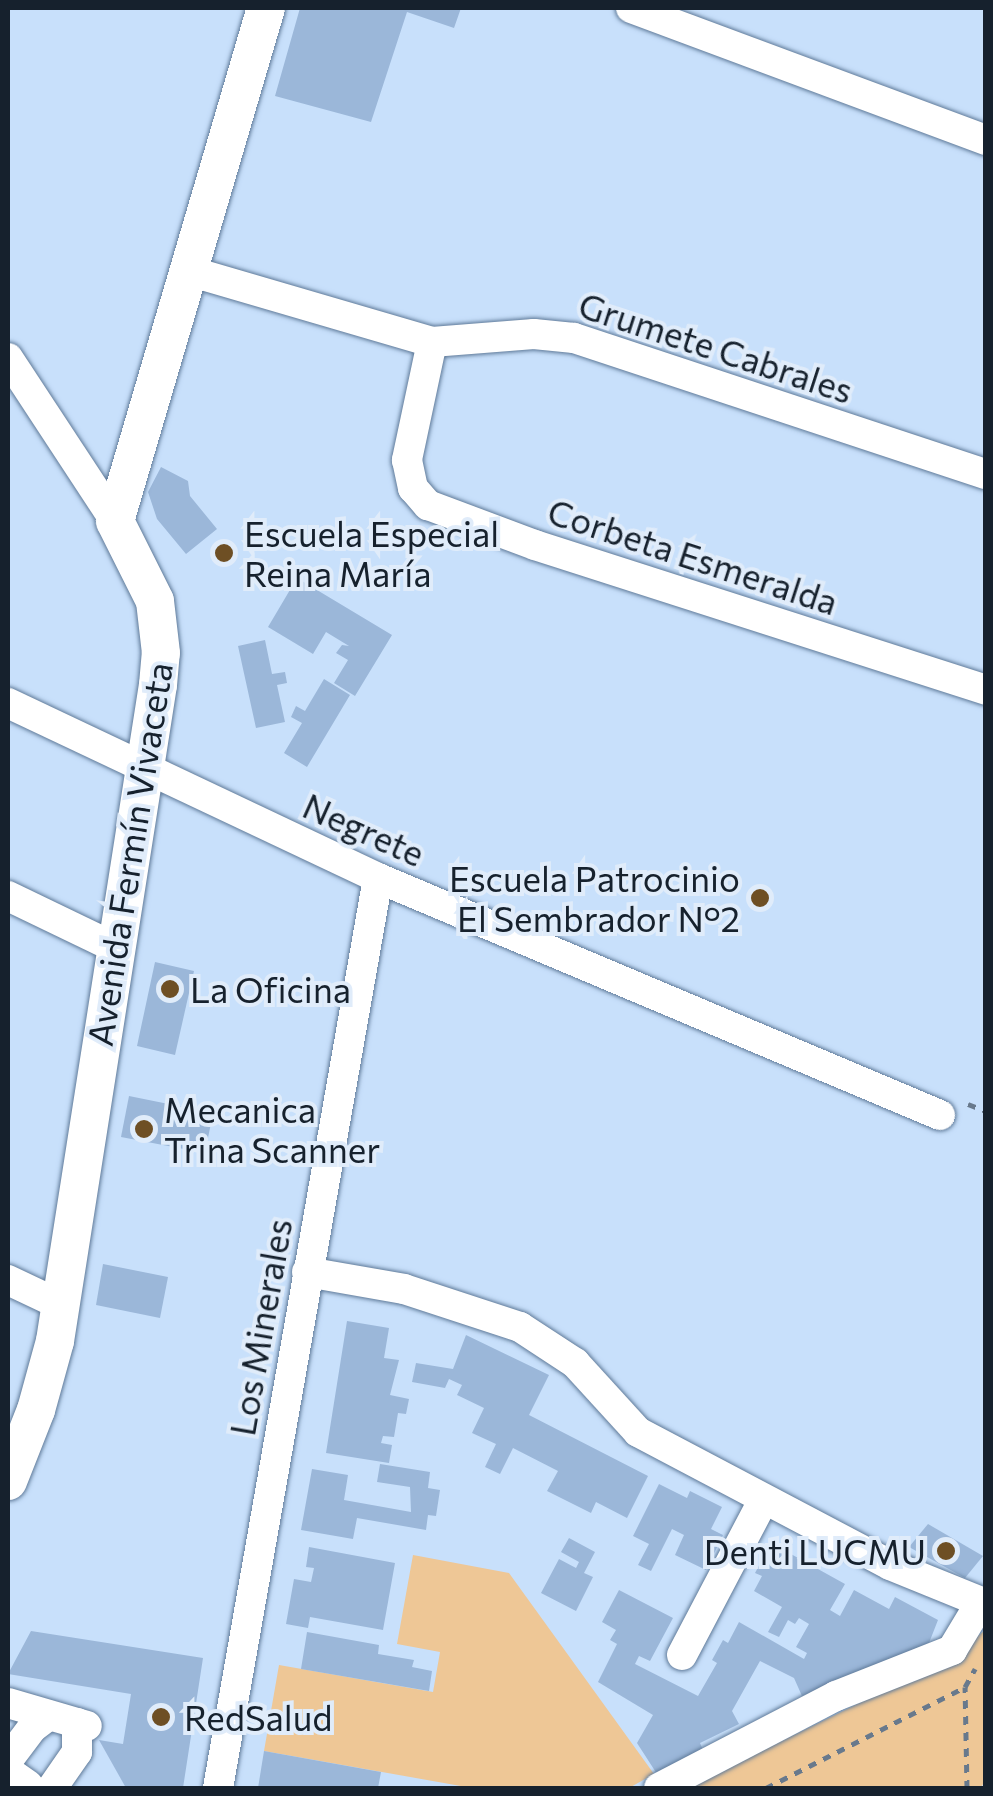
<!DOCTYPE html>
<html>
<head>
<meta charset="utf-8">
<style>
	body { margin:0 }
	#map { position:relative; width:993px; height:1796px; overflow:hidden; background:#c8e0fb; font-family:Commissioner,sans-serif }
	div>[style] { position:absolute }
	.green>* { inset:0; background:#eec796 }
	.building>* { inset:0; background:#9bb7d9 }
	.path>* { height:5px; margin-top:-2.5px; transform-origin:0; background:repeating-linear-gradient(90deg,#68798c 0 8px,transparent 0 16px) }
	.roads { filter:drop-shadow(0 0 2px #5f7a99) drop-shadow(0 0 2px #5f7a99) }
	.minor>* { height:30px; margin:-15px; padding:0 15px; transform-origin:15px; border-radius:15px; background:#fff }
	.major>* { height:38px; margin:-19px; padding:0 19px; transform-origin:19px; border-radius:19px; background:#fff }
	.dots>* { width:28px; height:28px; translate:-50% -50%; box-sizing:border-box; border:5px solid #e0ecfa; border-radius:50% }
	span { translate:-50% -50%; white-space:nowrap; text-align:center; line-height:1.15; -webkit-text-stroke:8px #e0ecfa; paint-order:stroke }
	.street-label { font-size:35px; color:#16212d }
	.poi-label { font-size:35px; color:#16212d }
	.left { translate:0 -50%; text-align:left }
	.right { translate:-100% -50%; text-align:right }
	.frame { position:absolute; inset:0; border:10px solid #16212d; pointer-events:none }
</style>
</head>
<body>
<div id="map">
	<div class="green">
		<div style="clip-path:polygon(413px 1555px,509px 1573px,654px 1774px,629px 1788px,472px 1788px,264px 1751px,279px 1665px,433px 1692px,440px 1652px,397px 1644px)"></div>
		<div style="clip-path:polygon(985px 1630px,986px 1778px,981px 1788px,686px 1788px,955px 1656px)"></div>
	</div>
	<div class="building">
		<div style="clip-path:polygon(300px 8px,461px 8px,454px 28px,407px 12px,371px 122px,275px 96px)"></div>
		<div style="clip-path:polygon(161px 467px,188px 481px,190px 496px,217px 529px,186px 554px,157px 519px,148px 492px)"></div>
		<div style="clip-path:polygon(297px 578px,392px 635px,355px 696px,334px 683px,348px 660px,336px 653px,342px 645px,349px 646px,326px 632px,313px 654px,268px 627px)"></div>
		<div style="clip-path:polygon(265px 640px,272px 674px,285px 672px,287px 683px,277px 685px,285px 722px,256px 728px,238px 646px)"></div>
		<div style="clip-path:polygon(324px 679px,350px 695px,307px 767px,284px 753px,302px 723px,291px 717px,296px 706px,305px 711px)"></div>
		<div style="clip-path:polygon(155px 962px,194px 971px,175px 1055px,137px 1046px)"></div>
		<div style="clip-path:polygon(129px 1096px,213px 1113px,205px 1153px,121px 1137px)"></div>
		<div style="clip-path:polygon(103px 1264px,168px 1277px,160px 1318px,96px 1305px)"></div>
		<div style="clip-path:polygon(347px 1321px,389px 1328px,384px 1358px,399px 1360px,390px 1395px,409px 1399px,406px 1414px,398px 1413px,394px 1437px,383px 1436px,381px 1443px,392px 1445px,389px 1463px,326px 1453px)"></div>
		<div style="clip-path:polygon(466px 1335px,549px 1375px,529px 1415px,648px 1476px,627px 1518px,596px 1502px,591px 1513px,547px 1491px,558px 1471px,513px 1448px,500px 1474px,485px 1467px,496px 1444px,472px 1433px,484px 1408px,457px 1395px,462px 1385px,449px 1379px,445px 1388px,412px 1382px,416px 1363px,453px 1369px)"></div>
		<div style="clip-path:polygon(380px 1464px,430px 1472px,428px 1488px,440px 1490px,436px 1516px,428px 1515px,426px 1530px,357px 1518px,353px 1539px,301px 1530px,312px 1469px,348px 1475px,344px 1500px,411px 1512px,410px 1487px,377px 1482px)"></div>
		<div style="clip-path:polygon(659px 1484px,687px 1498px,690px 1491px,722px 1507px,711px 1529px,723px 1535px,706px 1570px,675px 1555px,684px 1535px,672px 1529px,651px 1571px,638px 1565px,649px 1544px,633px 1536px)"></div>
		<div style="clip-path:polygon(928px 1524px,983px 1556px,965px 1578px,909px 1547px)"></div>
		<div style="clip-path:polygon(569px 1538px,595px 1552px,584px 1573px,593px 1577px,576px 1611px,541px 1593px,559px 1559px,576px 1568px,579px 1562px,561px 1552px)"></div>
		<div style="clip-path:polygon(771px 1543px,845px 1584px,830px 1610px,840px 1616px,854px 1590px,889px 1609px,895px 1597px,938px 1620px,929px 1643px,802px 1696px,794px 1678px,760px 1661px,732px 1711px,739px 1724px,700px 1743px,703px 1750px,657px 1774px,637px 1743px,653px 1715px,598px 1682px,617px 1644px,610px 1640px,616px 1630px,602px 1622px,619px 1590px,673px 1618px,650px 1661px,639px 1656px,635px 1664px,698px 1696px,717px 1663px,712px 1660px,723px 1640px,728px 1643px,739px 1622px,804px 1659px,807px 1653px,796px 1647px,809px 1624px,799px 1618px,795px 1624px,788px 1620px,779px 1637px,768px 1632px,782px 1607px,754px 1591px,762px 1576px,755px 1573px)"></div>
		<div style="clip-path:polygon(309px 1547px,395px 1563px,383px 1630px,310px 1617px,308px 1628px,286px 1624px,294px 1579px,311px 1582px,314px 1568px,306px 1567px)"></div>
		<div style="clip-path:polygon(31px 1631px,203px 1658px,183px 1788px,126px 1788px,99px 1740px,123px 1744px,131px 1694px,8px 1674px)"></div>
		<div style="clip-path:polygon(307px 1632px,379px 1645px,378px 1654px,414px 1660px,412px 1667px,432px 1671px,429px 1691px,301px 1669px)"></div>
		<div style="clip-path:polygon(264px 1751px,381px 1772px,378px 1788px,258px 1788px)"></div>
	</div>
	<div class="path">
		<div style="left:968px;top:1104px;width:19px;rotate:21deg"></div>
		<div style="left:766px;top:1788px;width:223px;rotate:-26.9deg"></div>
		<div style="left:967px;top:1788px;width:101px;rotate:-91.1deg"></div>
		<div style="left:965px;top:1687px;width:21px;rotate:-61deg"></div>
	</div>
	<div class="roads">
		<div class="minor">
			<div style="left:631px;top:8px;width:379px;rotate:20.4deg"></div>
			<div style="left:189px;top:271px;width:253px;rotate:16.3deg"></div>
			<div style="left:432px;top:342px;width:102px;rotate:-4.5deg"></div>
			<div style="left:534px;top:334px;width:40px;rotate:5.7deg"></div>
			<div style="left:574px;top:338px;width:434px;rotate:18.3deg"></div>
			<div style="left:432px;top:342px;width:121px;rotate:102deg"></div>
			<div style="left:407px;top:460px;width:29px;rotate:78deg"></div>
			<div style="left:413px;top:488px;width:23px;rotate:49deg"></div>
			<div style="left:428px;top:505px;width:114px;rotate:20.5deg"></div>
			<div style="left:535px;top:545px;width:474px;rotate:17.8deg"></div>
			<div style="left:8px;top:358px;width:195px;rotate:56.7deg"></div>
			<div style="left:8px;top:703px;width:409px;rotate:25.3deg"></div>
			<div style="left:378px;top:878px;width:610px;rotate:22.87deg"></div>
			<div style="left:8px;top:896px;width:118px;rotate:25.7deg"></div>
			<div style="left:307px;top:1272px;width:98px;rotate:9.9deg"></div>
			<div style="left:404px;top:1289px;width:122px;rotate:18.1deg"></div>
			<div style="left:520px;top:1327px;width:66px;rotate:33.2deg"></div>
			<div style="left:575px;top:1363px;width:93px;rotate:47.6deg"></div>
			<div style="left:638px;top:1432px;width:285px;rotate:27.8deg"></div>
			<div style="left:890px;top:1565px;width:104px;rotate:22.1deg"></div>
			<div style="left:8px;top:1280px;width:59px;rotate:25.3deg"></div>
			<div style="left:682px;top:1655px;width:176px;rotate:-62.3deg"></div>
			<div style="left:8px;top:1703px;width:82px;rotate:16.2deg"></div>
			<div style="left:8px;top:1760px;width:40px;rotate:-53deg"></div>
			<div style="left:32px;top:1728px;width:21px;rotate:-37deg"></div>
			<div style="left:52px;top:1788px;width:44px;rotate:-55.2deg"></div>
			<div style="left:77px;top:1752px;width:29px;rotate:-90deg"></div>
			<div style="left:218px;top:1788px;width:924px;rotate:-80.03deg"></div>
			<div style="left:659px;top:1788px;width:199px;rotate:-27.5deg"></div>
			<div style="left:836px;top:1696px;width:125px;rotate:-21.6deg"></div>
			<div style="left:952px;top:1650px;width:56px;rotate:-58.9deg"></div>
		</div>
		<div class="major">
			<div style="left:8px;top:1481px;width:76px;rotate:-68.5deg"></div>
			<div style="left:36px;top:1410px;width:72px;rotate:-74.6deg"></div>
			<div style="left:55px;top:1341px;width:664px;rotate:-81.08deg"></div>
			<div style="left:158px;top:685px;width:32px;rotate:-85deg"></div>
			<div style="left:161px;top:653px;width:52px;rotate:-96.6deg"></div>
			<div style="left:155px;top:601px;width:89px;rotate:-116.6deg"></div>
			<div style="left:115px;top:521px;width:535px;rotate:-73.6deg"></div>
			<div style="left:8px;top:1776px;width:21px;rotate:35deg"></div>
		</div>
	</div>
	<div class="dots">
		<div style="left:224px;top:553px;background:#6e4f24"></div>
		<div style="left:760px;top:898px;background:#6e4f24"></div>
		<div style="left:170px;top:989px;background:#6e4f24"></div>
		<div style="left:144px;top:1129px;background:#6e4f24"></div>
		<div style="left:946px;top:1551px;background:#6e4f24"></div>
		<div style="left:161px;top:1717px;background:#6e4f24"></div>
	</div>
	<div class="street-label">
		<span style="left:716px;top:347px;rotate:18deg">Grumete Cabrales</span>
		<span style="left:693px;top:556px;rotate:18deg">Corbeta Esmeralda</span>
		<span style="left:364px;top:829px;rotate:24deg">Negrete</span>
		<span style="left:129px;top:854px;rotate:-81deg">Avenida Fermín Vivaceta</span>
		<span style="left:260px;top:1327px;rotate:-80deg">Los Minerales</span>
	</div>
	<div class="poi-label">
		<span class="left" style="left:244px;top:553px">Escuela Especial<br>Reina María</span>
		<span class="right" style="left:740px;top:898px">Escuela Patrocinio<br>El Sembrador N°2</span>
		<span class="left" style="left:190px;top:989px">La Oficina</span>
		<span class="left" style="left:164px;top:1129px">Mecanica<br>Trina Scanner</span>
		<span class="right" style="left:926px;top:1551px">Denti LUCMU</span>
		<span class="left" style="left:184px;top:1717px">RedSalud</span>
	</div>
	<div class="frame"></div>
</div>
</body>
</html>
